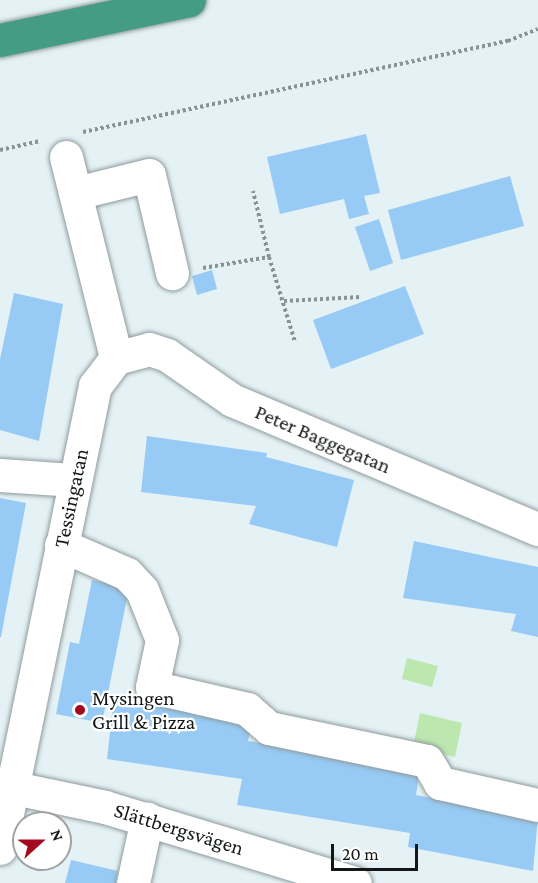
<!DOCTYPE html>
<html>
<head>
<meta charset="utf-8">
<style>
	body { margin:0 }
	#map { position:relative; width:538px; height:883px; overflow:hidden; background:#e5f2f5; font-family:"Crimson Pro",serif }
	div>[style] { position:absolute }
	.green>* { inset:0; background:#bce7af }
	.building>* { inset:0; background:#97caf4 }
	.path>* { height:4px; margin-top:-2px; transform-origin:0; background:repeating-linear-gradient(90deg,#899294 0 3px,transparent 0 6px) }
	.roads { filter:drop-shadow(0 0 2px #8f9b9d) drop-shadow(0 0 2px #8f9b9d) }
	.minor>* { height:33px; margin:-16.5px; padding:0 16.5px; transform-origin:16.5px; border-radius:16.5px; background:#fff }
	.highway>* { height:33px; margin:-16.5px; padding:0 16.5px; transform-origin:16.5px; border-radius:16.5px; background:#449c85 }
	.dots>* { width:16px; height:16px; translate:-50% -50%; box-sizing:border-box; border:3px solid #fff; border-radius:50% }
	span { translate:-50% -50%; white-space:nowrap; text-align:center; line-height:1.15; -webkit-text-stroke:4.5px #fff; paint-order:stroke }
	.street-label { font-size:21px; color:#131718 }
	.poi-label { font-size:21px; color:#131718 }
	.left { translate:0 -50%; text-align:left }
	.north { position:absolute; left:12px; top:811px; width:60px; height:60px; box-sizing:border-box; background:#fff; border:2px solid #a1a2a3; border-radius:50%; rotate:69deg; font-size:16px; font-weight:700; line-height:24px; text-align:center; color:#131718 }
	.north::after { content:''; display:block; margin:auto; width:21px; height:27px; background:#a40920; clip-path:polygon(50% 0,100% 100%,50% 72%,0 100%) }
	.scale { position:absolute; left:331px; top:844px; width:87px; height:27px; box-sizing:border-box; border:3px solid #131718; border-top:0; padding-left:8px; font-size:18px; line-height:21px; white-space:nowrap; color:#131718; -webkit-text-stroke:4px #fff; paint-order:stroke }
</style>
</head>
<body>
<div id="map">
	<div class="green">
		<div style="clip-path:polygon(407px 658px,438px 666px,432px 687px,402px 679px)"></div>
		<div style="clip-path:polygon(420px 713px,462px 723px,455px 757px,413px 747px)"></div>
	</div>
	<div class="building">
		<div style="clip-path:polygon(366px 134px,380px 193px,364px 196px,369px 214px,349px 219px,344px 199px,280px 214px,267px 157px)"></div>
		<div style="clip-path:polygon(510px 176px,524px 226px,401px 260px,388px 210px)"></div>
		<div style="clip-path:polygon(379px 219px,393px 263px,370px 271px,355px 227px)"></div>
		<div style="clip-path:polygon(212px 270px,217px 289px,197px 295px,192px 276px)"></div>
		<div style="clip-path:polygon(405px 286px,424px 334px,331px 369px,313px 320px)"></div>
		<div style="clip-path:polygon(14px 293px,63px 304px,39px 441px,0 430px,0 359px)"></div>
		<div style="clip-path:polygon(147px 436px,267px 453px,266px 457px,354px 480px,337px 547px,249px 524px,256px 506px,141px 492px)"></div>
		<div style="clip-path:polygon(0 498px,26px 503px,1px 637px,0 637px)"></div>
		<div style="clip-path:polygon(414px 541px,538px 567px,538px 637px,511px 631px,516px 614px,403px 598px)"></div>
		<div style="clip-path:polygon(92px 580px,129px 588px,102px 723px,56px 714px,70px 642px,79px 644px)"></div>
		<div style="clip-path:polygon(114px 697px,252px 723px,248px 741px,420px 769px,416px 795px,538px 818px,533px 871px,408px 847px,410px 833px,237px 805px,242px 779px,107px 759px)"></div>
		<div style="clip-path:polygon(71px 860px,118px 871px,116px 883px,65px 883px)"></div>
	</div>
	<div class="path">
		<div style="left:83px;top:132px;width:435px;rotate:-12.1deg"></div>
		<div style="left:508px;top:41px;width:32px;rotate:-22deg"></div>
		<div style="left:0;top:150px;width:41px;rotate:-12.7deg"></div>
		<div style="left:269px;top:257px;width:89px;rotate:73deg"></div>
		<div style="left:203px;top:268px;width:67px;rotate:-9.5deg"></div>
		<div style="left:269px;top:257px;width:68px;rotate:-103.6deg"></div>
		<div style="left:284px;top:301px;width:77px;rotate:-3deg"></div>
	</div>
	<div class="roads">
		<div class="minor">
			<div style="left:66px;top:157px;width:207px;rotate:76deg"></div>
			<div style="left:76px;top:193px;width:75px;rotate:-13.9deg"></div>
			<div style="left:149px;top:175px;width:101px;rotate:76.8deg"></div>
			<div style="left:0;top:475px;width:74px;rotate:3.9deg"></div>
			<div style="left:61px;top:545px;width:72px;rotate:23.7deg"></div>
			<div style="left:127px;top:574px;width:22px;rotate:47deg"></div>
			<div style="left:142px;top:590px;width:54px;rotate:68.2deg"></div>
			<div style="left:162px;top:640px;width:48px;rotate:102deg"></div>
			<div style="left:152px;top:687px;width:98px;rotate:13deg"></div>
			<div style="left:247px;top:709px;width:29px;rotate:41deg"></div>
			<div style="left:269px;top:728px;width:161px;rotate:11.8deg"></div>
			<div style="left:427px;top:761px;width:26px;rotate:59deg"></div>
			<div style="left:440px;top:783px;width:100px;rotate:12.7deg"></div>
			<div style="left:0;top:785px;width:107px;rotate:11.8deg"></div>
			<div style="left:105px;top:807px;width:261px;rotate:16.9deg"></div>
			<div style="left:0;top:848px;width:472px;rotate:-78.4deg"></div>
			<div style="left:95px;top:386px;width:35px;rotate:-53deg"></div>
			<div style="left:116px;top:358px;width:34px;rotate:-15deg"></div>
			<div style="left:149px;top:349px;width:19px;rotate:18deg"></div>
			<div style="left:167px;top:355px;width:79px;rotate:34.7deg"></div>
			<div style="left:232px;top:400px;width:332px;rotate:22.9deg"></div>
			<div style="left:133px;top:883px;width:66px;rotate:-77.8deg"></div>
		</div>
		<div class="highway">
			<div style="left:0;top:40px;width:193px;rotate:-11.9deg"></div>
		</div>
	</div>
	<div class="dots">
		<div style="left:80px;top:710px;background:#a40920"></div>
	</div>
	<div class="street-label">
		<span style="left:323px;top:439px;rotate:23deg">Peter Baggegatan</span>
		<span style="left:71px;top:498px;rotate:-78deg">Tessingatan</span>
		<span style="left:179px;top:829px;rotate:17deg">Slättbergsvägen</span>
	</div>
	<div class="poi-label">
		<span class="left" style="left:92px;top:710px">Mysingen<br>Grill &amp; Pizza</span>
	</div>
	<div class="north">N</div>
	<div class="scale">20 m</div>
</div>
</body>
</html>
